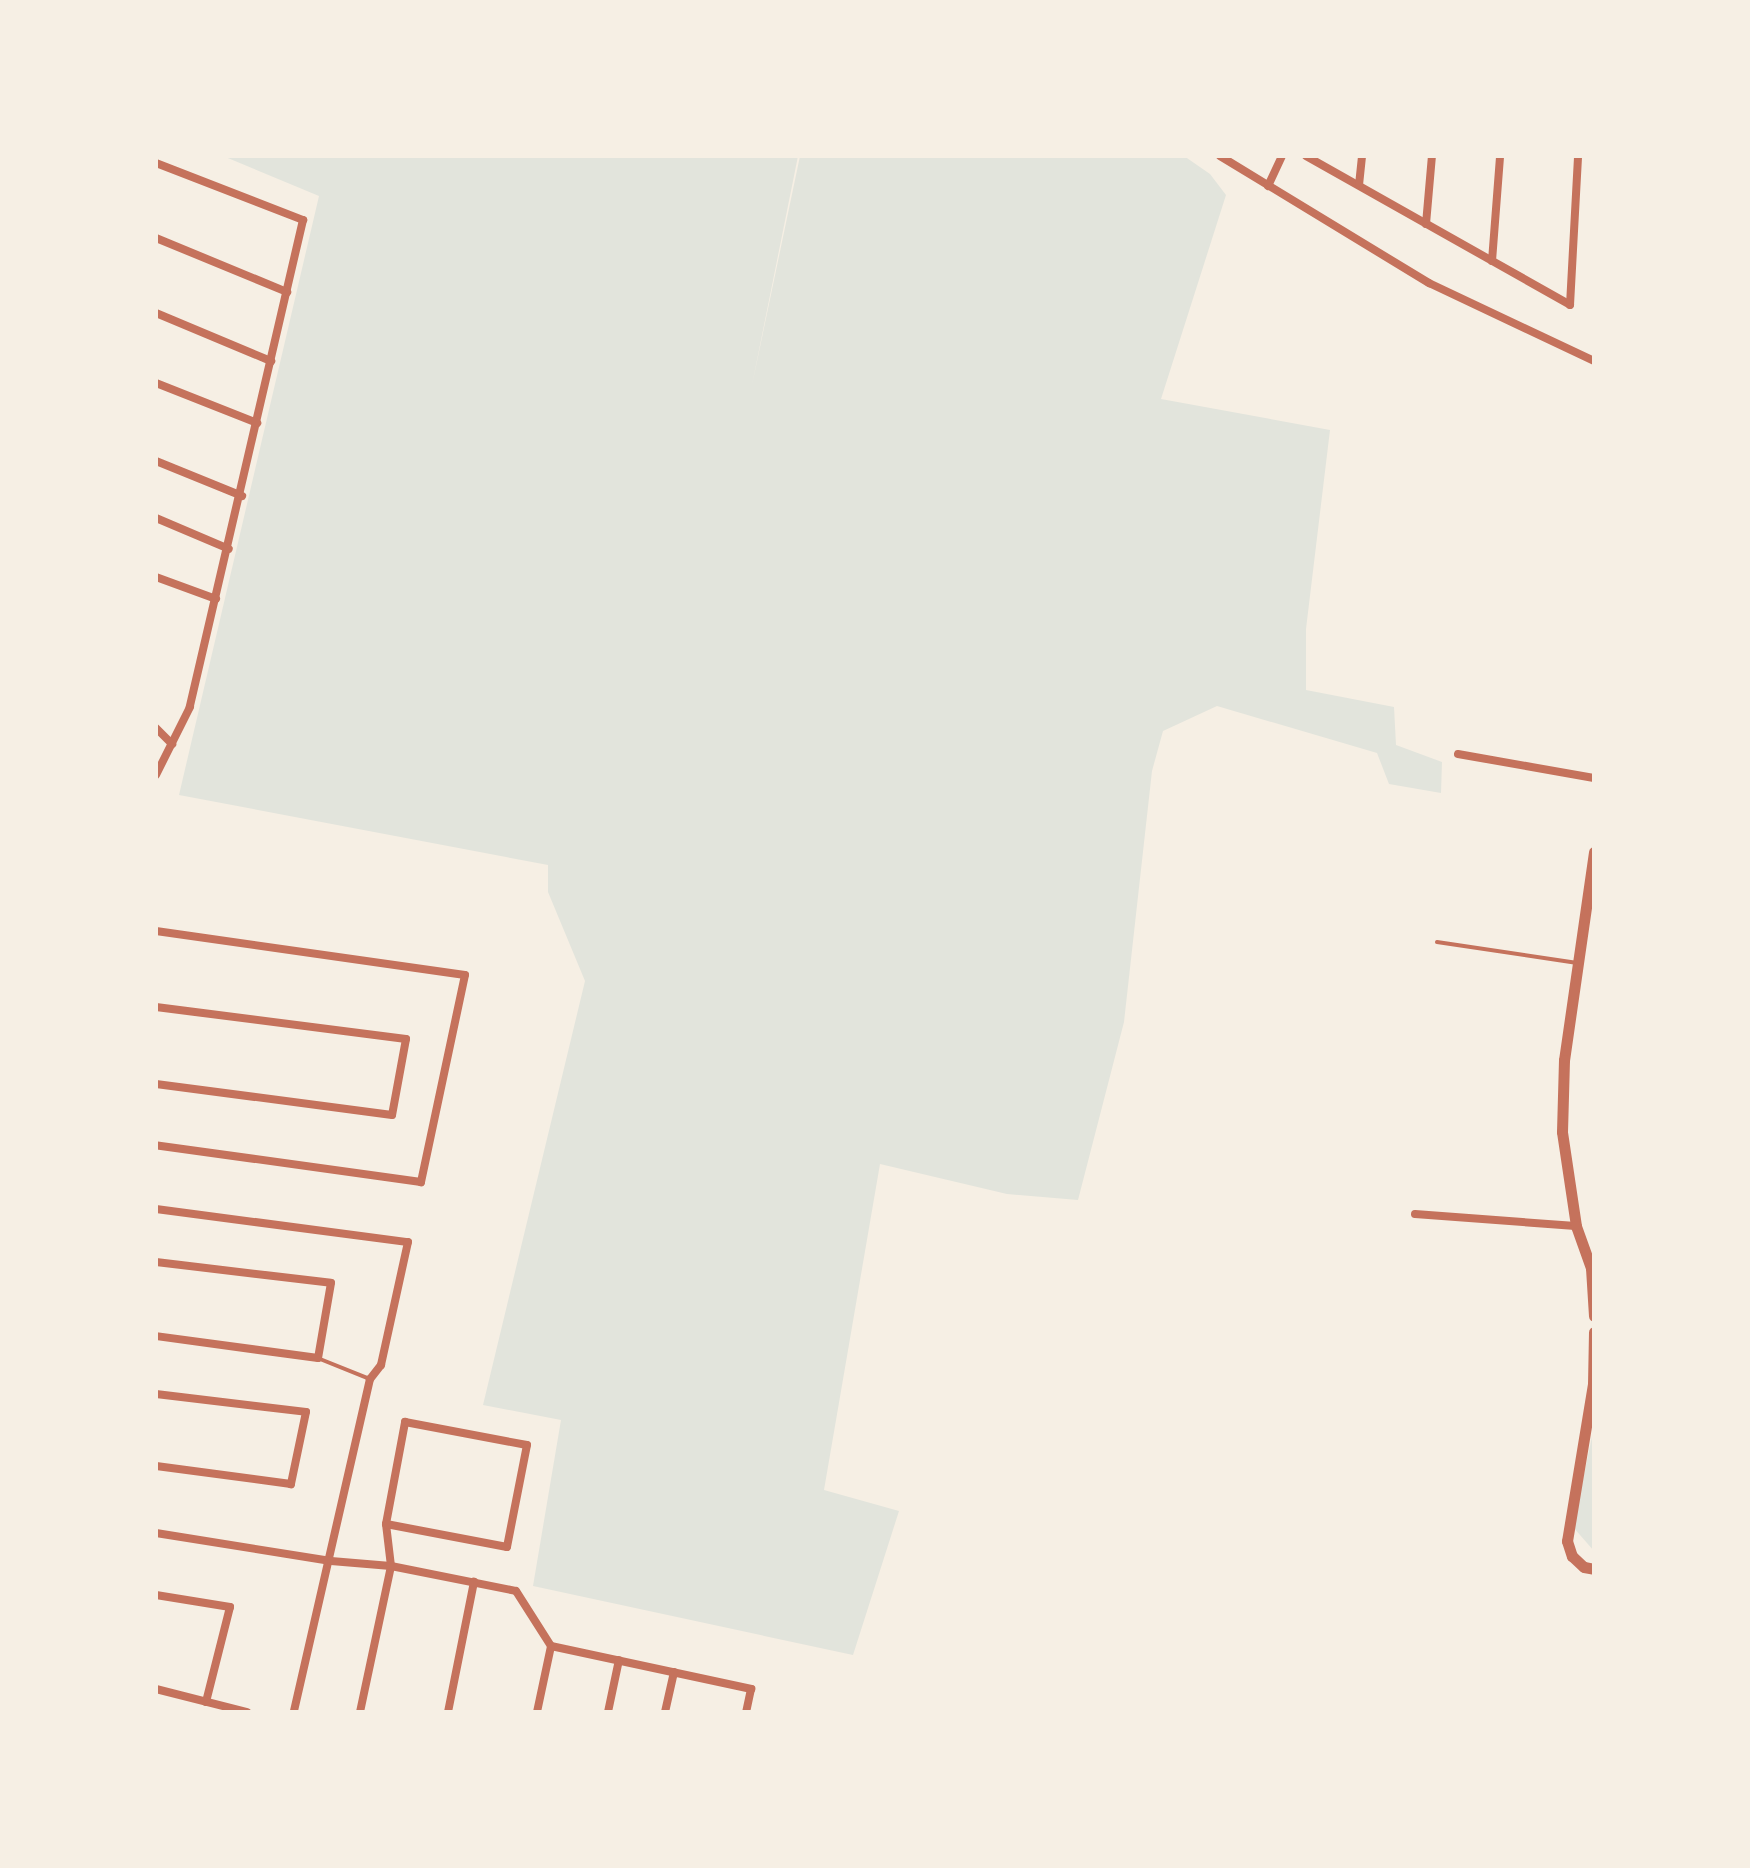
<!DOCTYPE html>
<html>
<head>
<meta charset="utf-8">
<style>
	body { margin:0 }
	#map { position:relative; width:1750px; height:1868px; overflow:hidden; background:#f6efe4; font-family:"Work Sans",sans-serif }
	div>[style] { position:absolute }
	.green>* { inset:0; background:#e2e4dc }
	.service>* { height:4px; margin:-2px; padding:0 2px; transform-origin:2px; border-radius:2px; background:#c5725c }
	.minor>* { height:8px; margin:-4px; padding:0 4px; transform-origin:4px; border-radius:4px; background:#c5725c }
	.tertiary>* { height:11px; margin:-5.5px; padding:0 5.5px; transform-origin:5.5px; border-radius:5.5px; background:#c5725c }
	span { translate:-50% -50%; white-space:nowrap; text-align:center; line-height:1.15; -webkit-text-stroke:6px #f6efe4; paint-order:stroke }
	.frame { position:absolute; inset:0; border:158px solid #f6efe4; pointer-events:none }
</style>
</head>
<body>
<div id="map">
	<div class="green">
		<div style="clip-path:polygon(223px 156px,798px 156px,752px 385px,800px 156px,1184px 156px,1210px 174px,1226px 195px,1161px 399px,1330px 430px,1306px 629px,1306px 690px,1394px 707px,1396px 745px,1442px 762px,1441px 793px,1389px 784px,1377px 753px,1217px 706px,1163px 731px,1152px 771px,1124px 1022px,1078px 1200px,1007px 1194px,880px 1164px,824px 1490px,899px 1511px,853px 1655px,533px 1586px,561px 1420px,483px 1405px,585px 981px,548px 892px,548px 865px,179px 795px,319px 196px)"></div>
		<div style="clip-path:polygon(1594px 1427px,1594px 1551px,1573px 1527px)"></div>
	</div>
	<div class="service">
		<div style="left:1437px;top:942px;width:142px;rotate:8.5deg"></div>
		<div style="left:320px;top:1359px;width:54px;rotate:21.8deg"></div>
	</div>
	<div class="minor">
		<div style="left:1220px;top:156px;width:245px;rotate:31.3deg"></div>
		<div style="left:1429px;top:283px;width:183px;rotate:25.3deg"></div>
		<div style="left:1306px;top:156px;width:303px;rotate:29.4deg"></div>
		<div style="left:1570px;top:305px;width:149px;rotate:-86.9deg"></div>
		<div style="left:156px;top:163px;width:158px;rotate:21.2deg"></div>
		<div style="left:303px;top:220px;width:500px;rotate:103.1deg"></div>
		<div style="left:190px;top:707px;width:76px;rotate:116.6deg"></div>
		<div style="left:1359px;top:185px;width:29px;rotate:-84deg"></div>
		<div style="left:1268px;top:186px;width:33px;rotate:-65deg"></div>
		<div style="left:1426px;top:224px;width:68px;rotate:-85deg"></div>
		<div style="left:156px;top:238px;width:142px;rotate:22.4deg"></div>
		<div style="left:1492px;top:261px;width:105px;rotate:-85.6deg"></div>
		<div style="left:156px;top:313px;width:125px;rotate:22.7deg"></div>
		<div style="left:156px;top:383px;width:109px;rotate:21.6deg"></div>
		<div style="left:156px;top:461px;width:93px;rotate:22.1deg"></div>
		<div style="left:156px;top:518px;width:79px;rotate:23deg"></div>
		<div style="left:156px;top:577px;width:64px;rotate:20.1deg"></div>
		<div style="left:156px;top:728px;width:23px;rotate:45deg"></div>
		<div style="left:1458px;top:754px;width:138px;rotate:10deg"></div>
		<div style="left:156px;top:931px;width:312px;rotate:8.1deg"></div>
		<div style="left:465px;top:975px;width:212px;rotate:102deg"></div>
		<div style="left:421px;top:1182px;width:268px;rotate:-172.1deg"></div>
		<div style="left:156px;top:1007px;width:252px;rotate:7.3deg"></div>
		<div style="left:406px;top:1039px;width:77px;rotate:100.4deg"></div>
		<div style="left:392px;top:1115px;width:238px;rotate:-172.5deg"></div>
		<div style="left:156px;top:1209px;width:254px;rotate:7.5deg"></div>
		<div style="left:408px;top:1242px;width:126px;rotate:102.4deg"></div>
		<div style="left:381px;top:1365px;width:18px;rotate:128deg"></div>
		<div style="left:370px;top:1379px;width:342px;rotate:102.9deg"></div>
		<div style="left:1415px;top:1214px;width:161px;rotate:4.3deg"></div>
		<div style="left:156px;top:1262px;width:176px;rotate:6.8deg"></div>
		<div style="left:331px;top:1283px;width:76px;rotate:99.8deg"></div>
		<div style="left:318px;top:1358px;width:163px;rotate:-172.3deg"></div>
		<div style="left:156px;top:1394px;width:151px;rotate:6.8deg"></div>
		<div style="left:306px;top:1412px;width:74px;rotate:101.8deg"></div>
		<div style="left:291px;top:1484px;width:136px;rotate:-172.4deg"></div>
		<div style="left:156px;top:1533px;width:177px;rotate:9.1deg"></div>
		<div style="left:331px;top:1561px;width:60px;rotate:4.8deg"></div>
		<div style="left:391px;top:1566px;width:127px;rotate:11.3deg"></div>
		<div style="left:516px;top:1591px;width:65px;rotate:57.5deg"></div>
		<div style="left:551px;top:1646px;width:205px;rotate:12.1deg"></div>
		<div style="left:751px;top:1689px;width:24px;rotate:102deg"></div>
		<div style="left:156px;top:1595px;width:75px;rotate:9.2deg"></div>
		<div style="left:230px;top:1607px;width:98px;rotate:104.2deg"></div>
		<div style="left:156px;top:1689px;width:94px;rotate:14.2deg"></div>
		<div style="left:360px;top:1712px;width:149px;rotate:-78deg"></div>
		<div style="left:391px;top:1566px;width:42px;rotate:-96.8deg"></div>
		<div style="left:386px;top:1524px;width:104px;rotate:-79.4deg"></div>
		<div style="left:405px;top:1422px;width:124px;rotate:10.7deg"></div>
		<div style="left:527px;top:1445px;width:104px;rotate:101.1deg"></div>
		<div style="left:507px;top:1547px;width:123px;rotate:-169.2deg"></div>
		<div style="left:448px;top:1712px;width:133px;rotate:-78.7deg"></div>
		<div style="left:537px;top:1712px;width:67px;rotate:-78deg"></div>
		<div style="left:608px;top:1712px;width:53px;rotate:-78.1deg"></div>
		<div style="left:665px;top:1712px;width:41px;rotate:-77.3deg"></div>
	</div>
	<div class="tertiary">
		<div style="left:1594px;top:852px;width:210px;rotate:98.2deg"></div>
		<div style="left:1564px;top:1060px;width:72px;rotate:91.6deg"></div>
		<div style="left:1562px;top:1132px;width:95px;rotate:81.5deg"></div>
		<div style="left:1576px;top:1226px;width:45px;rotate:70.3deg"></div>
		<div style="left:1591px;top:1268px;width:48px;rotate:86.4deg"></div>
		<div style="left:1594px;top:1332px;width:52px;rotate:91.1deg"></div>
		<div style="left:1593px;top:1384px;width:159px;rotate:99.4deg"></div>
		<div style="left:1567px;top:1541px;width:16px;rotate:72deg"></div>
		<div style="left:1572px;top:1556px;width:16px;rotate:43deg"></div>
		<div style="left:1584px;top:1567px;width:10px;rotate:11deg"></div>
	</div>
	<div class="frame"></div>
</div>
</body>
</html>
